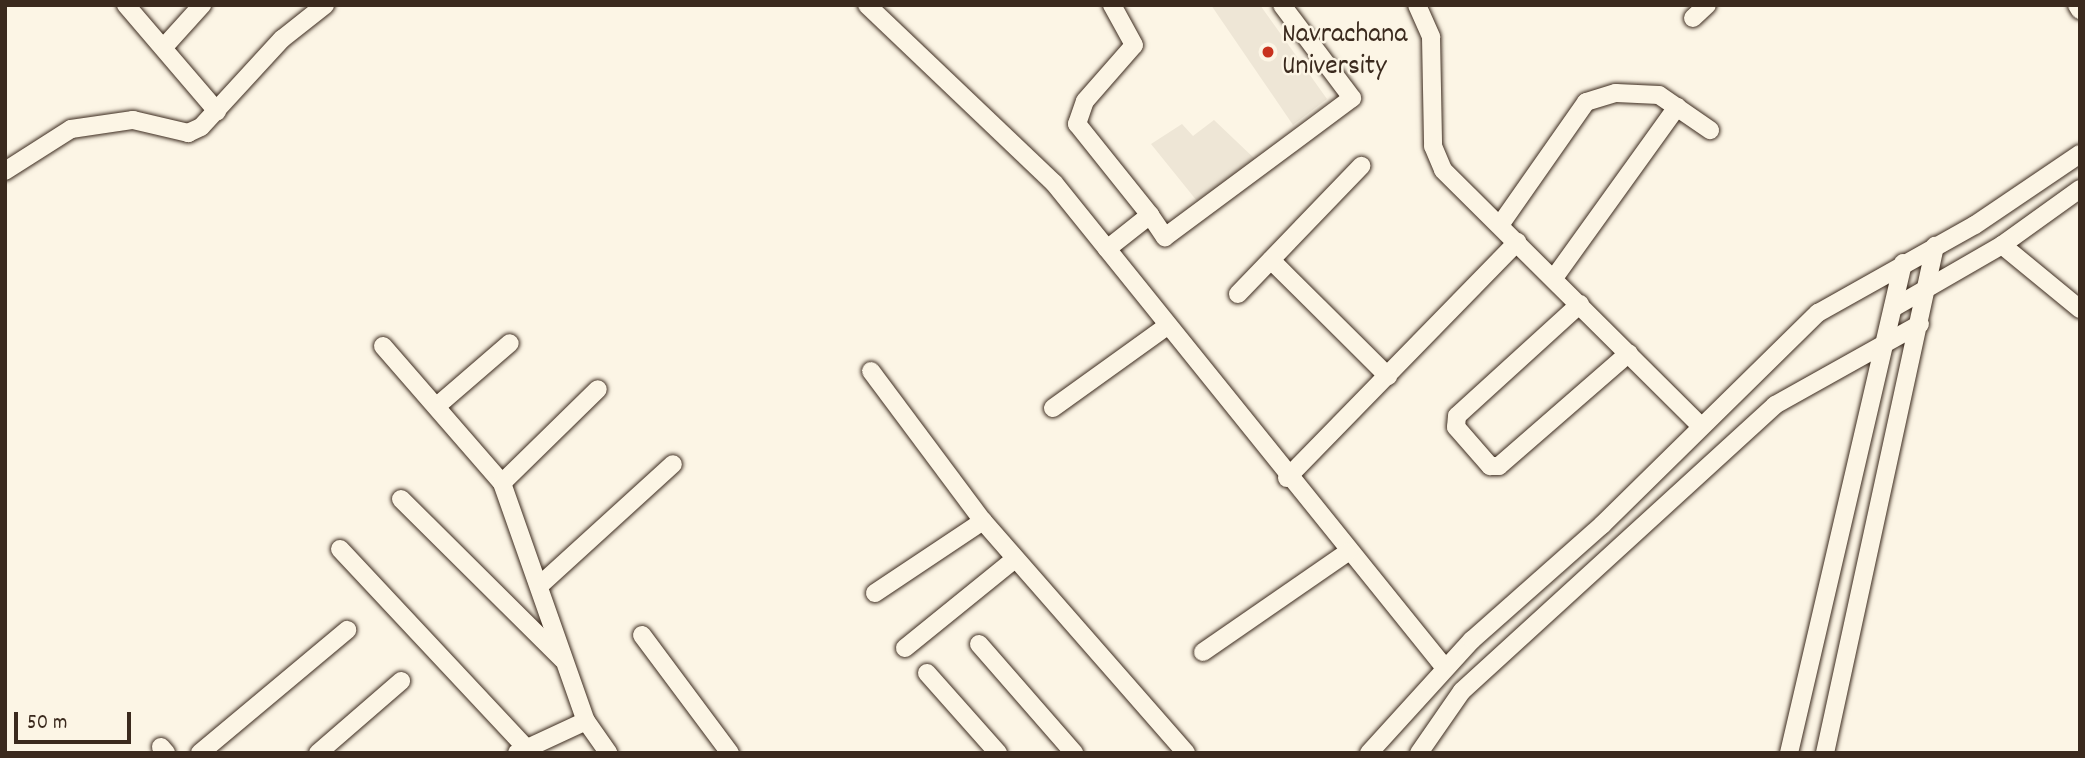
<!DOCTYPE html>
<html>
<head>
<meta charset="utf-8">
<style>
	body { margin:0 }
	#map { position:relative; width:2085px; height:758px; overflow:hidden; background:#fcf5e5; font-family:Dekko,sans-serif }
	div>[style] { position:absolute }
	.built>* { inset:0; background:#eee6d6 }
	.roads { filter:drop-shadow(0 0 2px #3b2a1e) drop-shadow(0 0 2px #3b2a1e) }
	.minor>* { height:18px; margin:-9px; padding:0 9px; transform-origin:9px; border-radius:9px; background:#fcf5e5 }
	.dots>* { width:19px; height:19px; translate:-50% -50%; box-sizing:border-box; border:4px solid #fcf5e5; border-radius:50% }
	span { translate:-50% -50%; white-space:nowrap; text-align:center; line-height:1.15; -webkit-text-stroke:5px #fcf5e5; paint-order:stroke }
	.poi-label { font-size:28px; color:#3b2a1e }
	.left { translate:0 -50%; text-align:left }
	.frame { position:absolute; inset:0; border:7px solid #3b2a1e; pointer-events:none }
	.scale { position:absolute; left:14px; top:712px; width:117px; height:32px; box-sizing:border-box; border:4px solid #3b2a1e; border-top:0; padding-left:9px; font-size:21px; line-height:24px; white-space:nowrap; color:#3b2a1e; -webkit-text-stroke:5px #fcf5e5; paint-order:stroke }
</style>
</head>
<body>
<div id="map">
	<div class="built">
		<div style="clip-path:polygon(1211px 5px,1260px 5px,1327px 99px,1293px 125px)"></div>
		<div style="clip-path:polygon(1214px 120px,1256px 160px,1197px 201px,1151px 144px,1182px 124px,1193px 136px)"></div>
	</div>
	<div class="roads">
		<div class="minor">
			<div style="left:126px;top:5px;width:140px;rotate:49.4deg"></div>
			<div style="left:867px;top:5px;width:258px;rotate:43.6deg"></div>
			<div style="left:1054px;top:183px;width:623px;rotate:51.12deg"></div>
			<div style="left:1417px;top:5px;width:35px;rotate:66deg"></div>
			<div style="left:1431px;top:37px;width:109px;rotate:88.9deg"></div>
			<div style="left:1433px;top:146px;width:26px;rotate:67deg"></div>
			<div style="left:1443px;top:170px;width:362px;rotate:44.8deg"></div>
			<div style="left:2077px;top:5px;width:6px;rotate:59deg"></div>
			<div style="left:1693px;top:18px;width:19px;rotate:-43deg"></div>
			<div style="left:164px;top:47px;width:57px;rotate:-47.9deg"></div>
			<div style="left:5px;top:171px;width:78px;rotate:-32.5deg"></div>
			<div style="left:71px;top:129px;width:63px;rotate:-8.3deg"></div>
			<div style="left:133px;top:120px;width:57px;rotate:13.3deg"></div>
			<div style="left:188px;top:133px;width:14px;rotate:-25deg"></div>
			<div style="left:201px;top:127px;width:120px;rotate:-47.4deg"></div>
			<div style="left:282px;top:39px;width:55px;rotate:-38.3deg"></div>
			<div style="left:1150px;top:215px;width:27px;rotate:56deg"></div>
			<div style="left:1165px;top:237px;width:233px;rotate:-36.6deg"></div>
			<div style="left:1352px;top:98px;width:116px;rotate:-127deg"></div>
			<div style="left:1500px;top:225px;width:150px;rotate:-55deg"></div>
			<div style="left:1586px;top:102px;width:31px;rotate:-17deg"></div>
			<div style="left:1616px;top:93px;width:43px;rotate:2.7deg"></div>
			<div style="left:1659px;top:95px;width:62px;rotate:34.5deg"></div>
			<div style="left:2002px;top:245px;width:101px;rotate:39.4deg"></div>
			<div style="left:1107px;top:249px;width:55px;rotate:-38.3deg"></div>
			<div style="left:1150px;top:215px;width:117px;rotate:-128.7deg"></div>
			<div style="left:1077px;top:124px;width:24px;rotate:-71deg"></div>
			<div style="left:1085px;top:101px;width:74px;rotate:-48.8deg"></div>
			<div style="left:1134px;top:45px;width:46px;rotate:-118.8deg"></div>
			<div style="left:1271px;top:260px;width:165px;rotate:44.8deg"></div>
			<div style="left:1554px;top:278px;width:211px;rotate:-54.3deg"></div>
			<div style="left:1238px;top:294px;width:178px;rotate:-46.1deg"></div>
			<div style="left:1580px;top:304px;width:166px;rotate:137.7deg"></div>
			<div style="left:1457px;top:416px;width:11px;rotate:95deg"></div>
			<div style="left:1456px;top:427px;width:52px;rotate:48.9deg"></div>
			<div style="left:1490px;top:466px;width:9px"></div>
			<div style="left:1499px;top:466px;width:172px;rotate:-41deg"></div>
			<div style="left:1893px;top:308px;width:126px;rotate:-30deg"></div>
			<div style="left:2002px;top:245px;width:96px;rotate:-35.7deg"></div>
			<div style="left:383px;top:346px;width:181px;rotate:49deg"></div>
			<div style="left:502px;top:483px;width:252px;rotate:70.6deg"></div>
			<div style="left:586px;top:721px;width:39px;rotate:55deg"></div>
			<div style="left:871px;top:371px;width:187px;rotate:53.3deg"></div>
			<div style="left:983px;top:521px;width:308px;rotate:48.8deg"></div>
			<div style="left:437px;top:406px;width:96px;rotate:-40.8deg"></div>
			<div style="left:1053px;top:408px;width:140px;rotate:-35.7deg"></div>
			<div style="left:1287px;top:478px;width:330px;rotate:-45.7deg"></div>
			<div style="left:502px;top:483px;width:134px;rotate:-44.4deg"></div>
			<div style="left:401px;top:499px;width:228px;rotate:44.8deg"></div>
			<div style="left:340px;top:549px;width:272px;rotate:46.9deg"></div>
			<div style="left:539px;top:586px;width:181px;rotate:-42.3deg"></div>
			<div style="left:875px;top:593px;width:130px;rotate:-33.7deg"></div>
			<div style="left:642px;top:635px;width:147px;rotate:53.3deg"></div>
			<div style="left:979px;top:644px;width:145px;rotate:48.9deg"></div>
			<div style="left:905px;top:648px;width:141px;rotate:-39deg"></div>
			<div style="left:1203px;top:652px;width:176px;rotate:-34.6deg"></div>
			<div style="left:927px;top:673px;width:107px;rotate:48.4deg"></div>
			<div style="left:161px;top:747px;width:8px;rotate:50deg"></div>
			<div style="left:200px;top:753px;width:192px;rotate:-39.9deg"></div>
			<div style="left:318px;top:753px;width:110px;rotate:-40.9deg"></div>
			<div style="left:517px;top:753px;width:76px;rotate:-24.9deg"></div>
			<div style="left:1369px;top:753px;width:153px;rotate:-47.7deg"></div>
			<div style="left:1472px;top:640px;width:174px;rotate:-41.5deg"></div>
			<div style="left:1602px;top:525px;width:303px;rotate:-44.5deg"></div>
			<div style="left:1818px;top:313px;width:180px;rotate:-29.3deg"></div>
			<div style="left:1975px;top:225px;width:127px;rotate:-34.1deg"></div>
			<div style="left:1419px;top:753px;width:75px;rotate:-55.3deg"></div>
			<div style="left:1462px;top:691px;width:424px;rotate:-42.4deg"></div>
			<div style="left:1775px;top:405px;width:166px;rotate:-29.2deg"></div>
			<div style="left:1789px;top:753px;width:503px;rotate:-76.9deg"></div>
			<div style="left:1825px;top:753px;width:519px;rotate:-77.76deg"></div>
		</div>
	</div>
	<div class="dots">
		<div style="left:1268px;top:52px;background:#c8321e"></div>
	</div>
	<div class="poi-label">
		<span class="left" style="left:1282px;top:52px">Navrachana<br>University</span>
	</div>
	<div class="frame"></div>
	<div class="scale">50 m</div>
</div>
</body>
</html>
